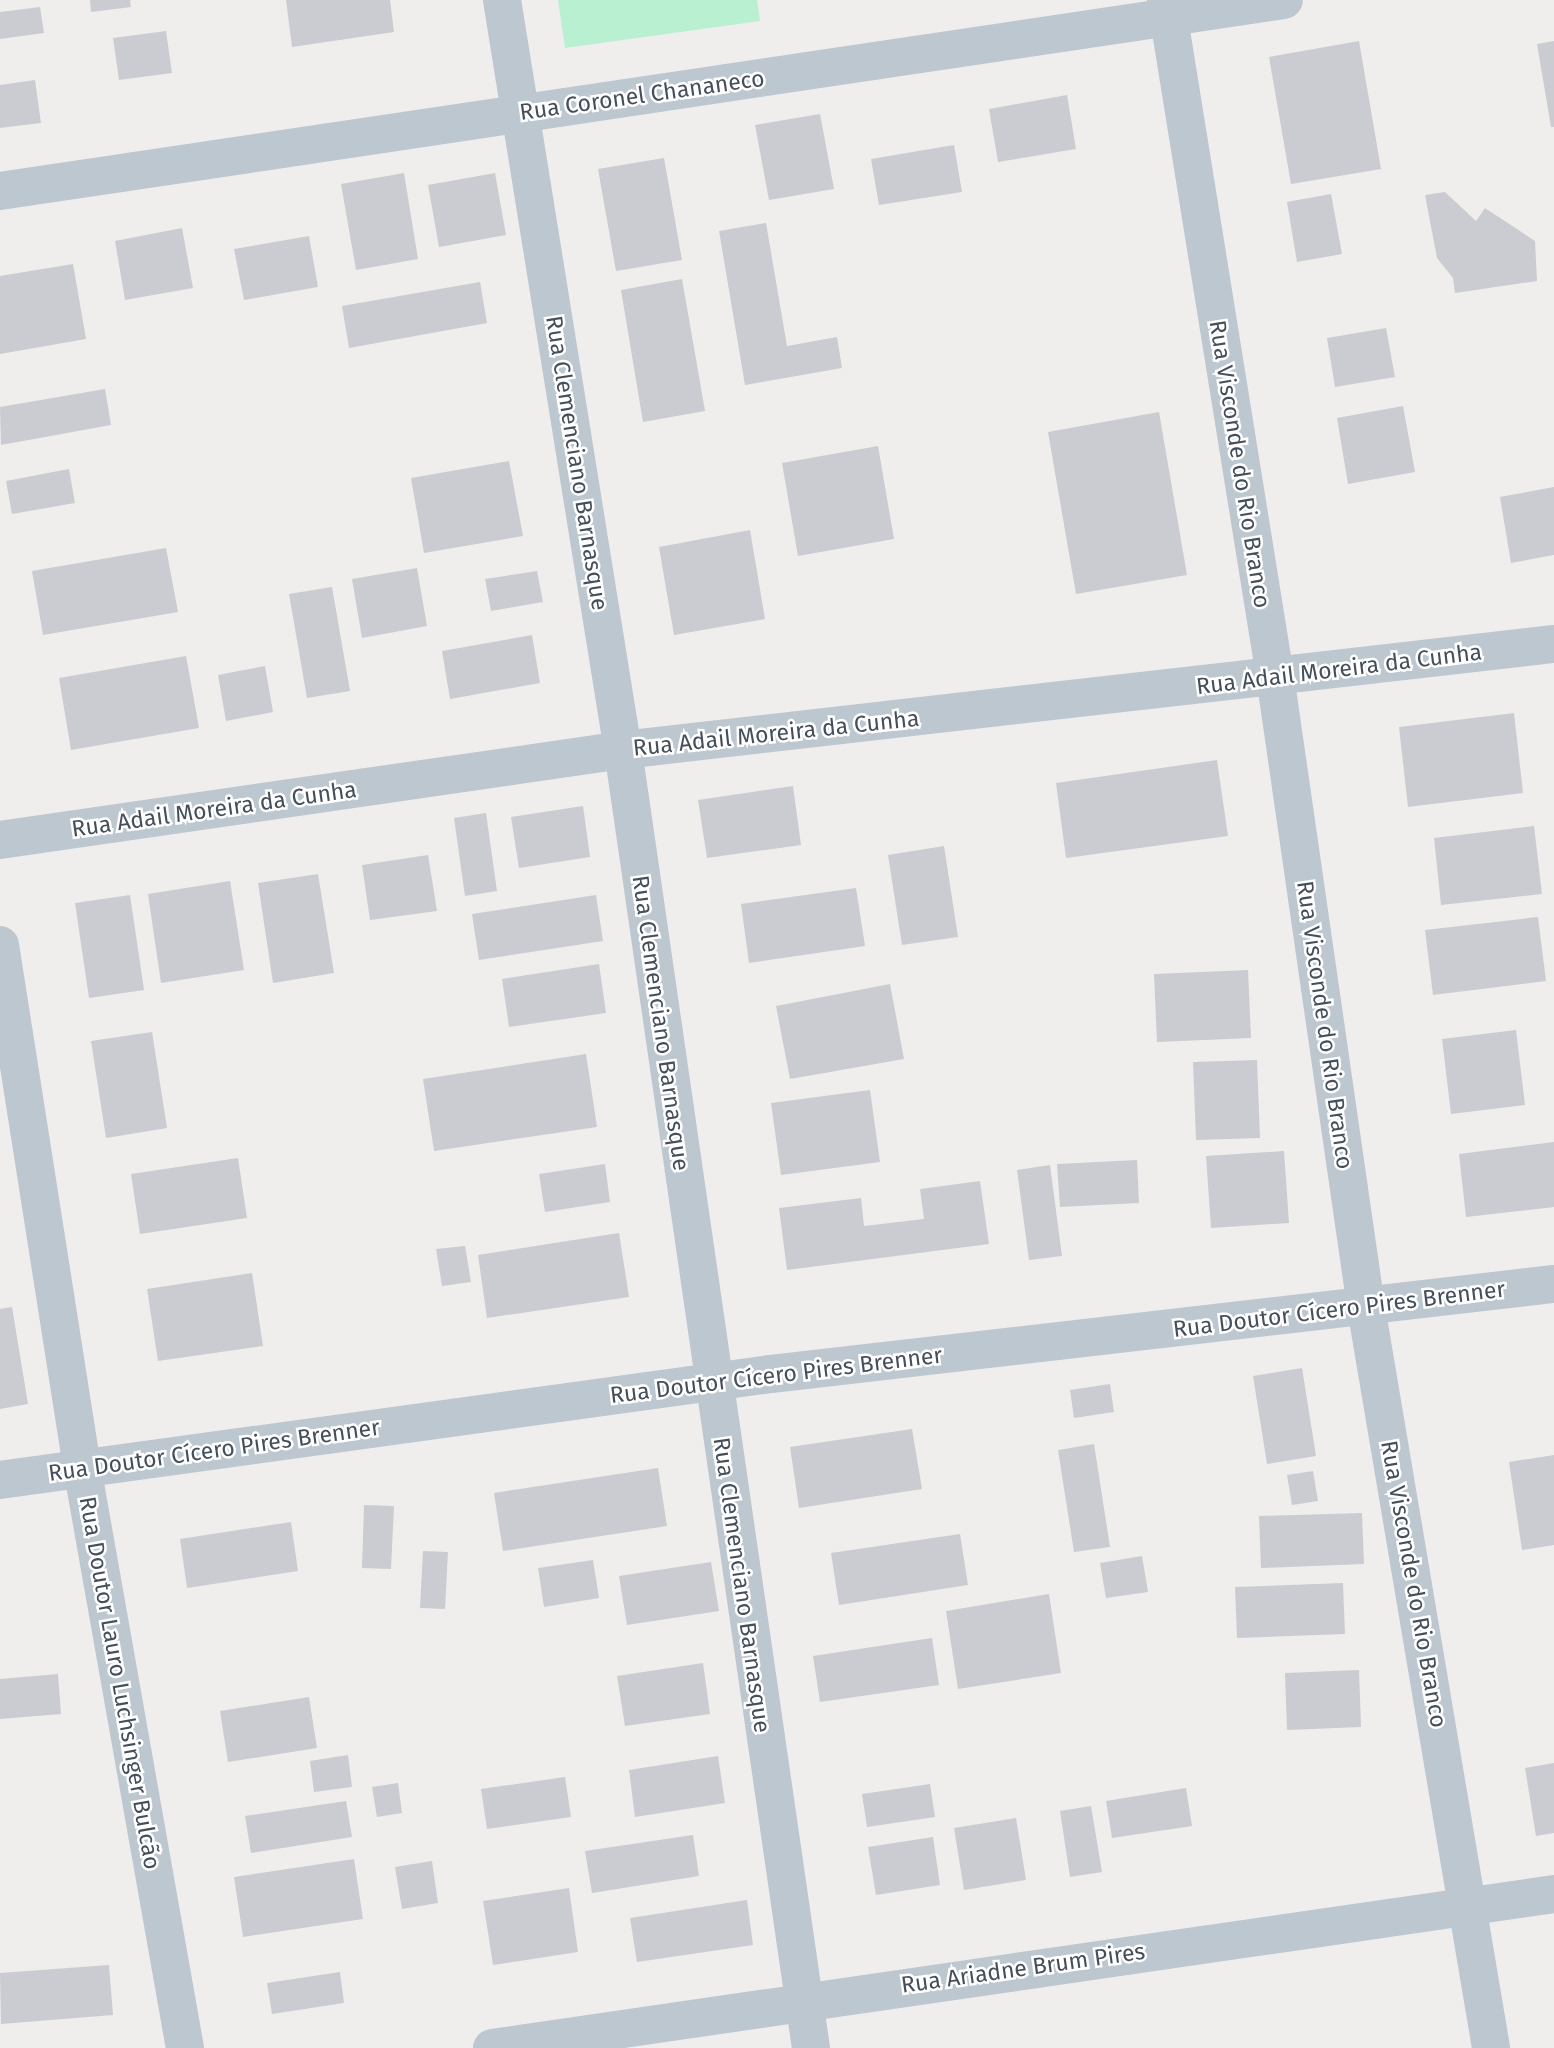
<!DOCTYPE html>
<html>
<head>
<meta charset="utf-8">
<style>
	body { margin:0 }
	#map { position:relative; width:1554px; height:2048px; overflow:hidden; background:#f0eded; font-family:"Fira Sans",sans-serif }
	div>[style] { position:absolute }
	.green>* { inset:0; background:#baf0d2 }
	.building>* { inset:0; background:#caccd2 }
	.minor>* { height:38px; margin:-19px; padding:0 19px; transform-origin:19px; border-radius:19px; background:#bdc7d0 }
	span { translate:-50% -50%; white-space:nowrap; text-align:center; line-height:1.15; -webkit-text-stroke:5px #fff; paint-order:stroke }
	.street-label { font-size:23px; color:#454f5b }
</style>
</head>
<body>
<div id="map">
	<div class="green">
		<div style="clip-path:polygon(558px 0,757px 0,760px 21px,565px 48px)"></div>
	</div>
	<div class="building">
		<div style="clip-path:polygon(90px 0,130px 0,131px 7px,91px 12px)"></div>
		<div style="clip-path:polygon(286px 0,390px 0,394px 32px,292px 47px)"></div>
		<div style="clip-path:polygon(40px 7px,44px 33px,0 39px,0 12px)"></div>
		<div style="clip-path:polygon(166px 31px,172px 73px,119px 80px,113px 38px)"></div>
		<div style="clip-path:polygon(1359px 41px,1381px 169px,1291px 184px,1269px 57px)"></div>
		<div style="clip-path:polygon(1554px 41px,1554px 127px,1551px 127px,1537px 44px)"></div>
		<div style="clip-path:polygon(35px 80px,41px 123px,0 128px,0 85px)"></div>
		<div style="clip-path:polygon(1067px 95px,1076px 149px,998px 162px,989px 109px)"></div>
		<div style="clip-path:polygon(820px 114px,834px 189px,769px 200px,755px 125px)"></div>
		<div style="clip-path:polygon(954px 145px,962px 192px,879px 205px,871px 159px)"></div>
		<div style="clip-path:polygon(664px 158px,682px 260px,616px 271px,598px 169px)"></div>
		<div style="clip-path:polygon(404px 173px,418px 259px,356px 270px,341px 184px)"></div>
		<div style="clip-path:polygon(495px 173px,506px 235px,439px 247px,428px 185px)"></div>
		<div style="clip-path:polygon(1445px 192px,1476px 221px,1485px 208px,1535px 241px,1537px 281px,1455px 293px,1453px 278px,1437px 258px,1425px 195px)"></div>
		<div style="clip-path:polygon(1331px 194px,1342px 254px,1297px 262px,1287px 202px)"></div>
		<div style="clip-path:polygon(766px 223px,787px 346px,837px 337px,842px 368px,745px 385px,719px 231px)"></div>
		<div style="clip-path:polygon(182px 228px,193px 288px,125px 300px,115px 241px)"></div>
		<div style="clip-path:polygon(309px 236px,318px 287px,244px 300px,234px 249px)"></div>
		<div style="clip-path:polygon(73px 264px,86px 339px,0 354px,0 276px)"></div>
		<div style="clip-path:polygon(682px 279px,705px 411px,643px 422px,621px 290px)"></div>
		<div style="clip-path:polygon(480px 282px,487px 323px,349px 348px,342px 306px)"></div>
		<div style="clip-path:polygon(1386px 328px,1395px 377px,1335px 387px,1327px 338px)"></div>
		<div style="clip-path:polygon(105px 389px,111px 425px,1px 445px,0 407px)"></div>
		<div style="clip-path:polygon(1403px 406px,1415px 472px,1348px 484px,1337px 418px)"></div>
		<div style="clip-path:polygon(1159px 412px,1187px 575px,1076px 594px,1048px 432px)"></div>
		<div style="clip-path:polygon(878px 446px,894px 539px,798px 556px,782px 463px)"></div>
		<div style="clip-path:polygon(509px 461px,523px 536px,424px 553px,411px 478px)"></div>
		<div style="clip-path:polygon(69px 469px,75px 503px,12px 514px,6px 481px)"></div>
		<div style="clip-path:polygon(1554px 487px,1554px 555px,1511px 563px,1500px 497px)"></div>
		<div style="clip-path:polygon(750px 530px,765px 619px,674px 635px,659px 547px)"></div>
		<div style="clip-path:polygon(166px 548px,178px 612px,43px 635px,32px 571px)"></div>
		<div style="clip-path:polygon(417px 568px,427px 626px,362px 638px,352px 579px)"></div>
		<div style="clip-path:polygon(537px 571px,543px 602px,491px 611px,485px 579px)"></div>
		<div style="clip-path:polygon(332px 587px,350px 691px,307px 698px,289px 594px)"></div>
		<div style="clip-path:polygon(532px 635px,540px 683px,450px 699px,442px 651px)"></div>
		<div style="clip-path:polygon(186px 656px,199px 728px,71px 750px,59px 678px)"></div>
		<div style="clip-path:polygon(265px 666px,273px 712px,226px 721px,218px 675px)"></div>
		<div style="clip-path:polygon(1514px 713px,1523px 793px,1408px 807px,1399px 727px)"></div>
		<div style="clip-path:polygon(1217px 760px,1228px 836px,1066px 858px,1056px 783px)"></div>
		<div style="clip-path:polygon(793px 786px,801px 845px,707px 858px,698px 800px)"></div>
		<div style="clip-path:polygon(583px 806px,590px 857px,519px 868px,511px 817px)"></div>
		<div style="clip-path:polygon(486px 813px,497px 891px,465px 896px,454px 818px)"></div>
		<div style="clip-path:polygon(1534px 826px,1542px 894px,1441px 905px,1434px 838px)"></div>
		<div style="clip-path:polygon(944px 846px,958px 937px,902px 945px,888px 855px)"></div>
		<div style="clip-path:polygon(428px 855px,437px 911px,370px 920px,362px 865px)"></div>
		<div style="clip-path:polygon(318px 874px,334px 973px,273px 983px,258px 883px)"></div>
		<div style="clip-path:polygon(230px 881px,244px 970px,161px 983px,148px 894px)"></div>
		<div style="clip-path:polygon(856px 888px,865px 946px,749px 963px,741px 904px)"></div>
		<div style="clip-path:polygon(130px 895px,144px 990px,89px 998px,75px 903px)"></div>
		<div style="clip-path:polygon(596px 895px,603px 941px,479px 960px,472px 914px)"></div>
		<div style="clip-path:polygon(1538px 917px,1546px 981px,1433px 995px,1425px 930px)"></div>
		<div style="clip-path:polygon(599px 964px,606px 1013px,509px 1027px,502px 979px)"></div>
		<div style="clip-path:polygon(1248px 970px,1251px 1038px,1157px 1042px,1154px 974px)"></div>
		<div style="clip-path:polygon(890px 984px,904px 1059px,790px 1079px,776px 1006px)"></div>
		<div style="clip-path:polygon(1516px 1030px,1525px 1105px,1451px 1114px,1442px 1039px)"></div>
		<div style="clip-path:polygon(152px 1032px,167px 1128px,106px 1138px,91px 1041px)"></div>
		<div style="clip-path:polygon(586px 1054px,597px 1127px,434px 1151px,423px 1079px)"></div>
		<div style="clip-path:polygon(1257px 1060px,1260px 1138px,1196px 1140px,1193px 1062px)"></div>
		<div style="clip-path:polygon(870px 1090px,880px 1162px,781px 1175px,771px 1103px)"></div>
		<div style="clip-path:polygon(1554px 1142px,1554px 1207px,1466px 1217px,1459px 1154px)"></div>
		<div style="clip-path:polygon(1284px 1151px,1289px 1223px,1211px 1228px,1206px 1156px)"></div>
		<div style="clip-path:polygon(238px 1158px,247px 1218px,140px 1234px,131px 1174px)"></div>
		<div style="clip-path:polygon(1137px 1160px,1139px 1203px,1060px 1207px,1057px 1164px)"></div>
		<div style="clip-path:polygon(605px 1164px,610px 1202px,545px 1212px,539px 1174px)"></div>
		<div style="clip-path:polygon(1050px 1165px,1062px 1256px,1029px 1260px,1017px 1170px)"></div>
		<div style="clip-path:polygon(980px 1181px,989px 1244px,787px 1270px,779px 1208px,861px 1198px,864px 1226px,924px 1219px,920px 1189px)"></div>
		<div style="clip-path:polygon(619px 1233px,629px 1297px,487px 1318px,478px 1255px)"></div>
		<div style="clip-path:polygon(465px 1246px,471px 1282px,442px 1286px,436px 1249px)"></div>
		<div style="clip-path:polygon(252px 1273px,263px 1346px,158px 1361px,147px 1289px)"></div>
		<div style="clip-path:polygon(12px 1307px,28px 1404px,0 1409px,0 1309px)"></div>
		<div style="clip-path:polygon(1302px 1368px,1316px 1456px,1267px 1464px,1253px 1376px)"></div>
		<div style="clip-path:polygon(1110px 1384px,1114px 1412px,1074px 1418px,1070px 1390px)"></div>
		<div style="clip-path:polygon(912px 1429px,922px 1489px,799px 1508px,790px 1447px)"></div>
		<div style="clip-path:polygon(1094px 1444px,1110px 1547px,1074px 1552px,1058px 1450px)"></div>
		<div style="clip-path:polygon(1554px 1455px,1554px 1545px,1522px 1550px,1509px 1462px)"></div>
		<div style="clip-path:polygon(658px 1468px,667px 1526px,503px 1551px,494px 1493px)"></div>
		<div style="clip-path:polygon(1313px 1471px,1318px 1501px,1292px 1505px,1287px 1475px)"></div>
		<div style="clip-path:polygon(364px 1505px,394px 1506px,391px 1569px,362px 1568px)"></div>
		<div style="clip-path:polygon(1362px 1513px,1364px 1564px,1261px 1568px,1259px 1516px)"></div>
		<div style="clip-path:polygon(291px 1522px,298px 1571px,187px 1588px,180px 1539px)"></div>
		<div style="clip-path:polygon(960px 1534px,968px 1585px,839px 1605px,831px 1553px)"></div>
		<div style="clip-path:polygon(423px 1551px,448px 1552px,445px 1609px,420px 1608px)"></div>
		<div style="clip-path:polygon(1142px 1556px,1148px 1592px,1106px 1598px,1100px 1563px)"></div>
		<div style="clip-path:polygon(593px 1560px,599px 1598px,544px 1607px,538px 1568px)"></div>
		<div style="clip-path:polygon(711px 1562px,719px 1611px,627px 1625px,619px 1576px)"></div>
		<div style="clip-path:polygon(1343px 1583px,1345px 1634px,1237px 1638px,1235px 1587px)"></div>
		<div style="clip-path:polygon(1049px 1594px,1061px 1673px,958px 1689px,946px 1611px)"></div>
		<div style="clip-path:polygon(932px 1638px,939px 1685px,820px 1702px,813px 1656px)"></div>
		<div style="clip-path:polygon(703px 1663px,710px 1714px,625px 1726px,617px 1676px)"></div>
		<div style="clip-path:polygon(1359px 1670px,1361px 1727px,1287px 1730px,1285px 1673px)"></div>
		<div style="clip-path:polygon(58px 1674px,61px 1714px,0 1719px,0 1679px)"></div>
		<div style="clip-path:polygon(309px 1697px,317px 1748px,228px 1762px,220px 1711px)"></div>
		<div style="clip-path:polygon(348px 1755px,352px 1787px,314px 1792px,310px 1761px)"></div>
		<div style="clip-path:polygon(718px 1756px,725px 1803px,635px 1817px,629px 1770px)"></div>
		<div style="clip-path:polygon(1554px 1763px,1554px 1833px,1536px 1836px,1525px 1768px)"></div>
		<div style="clip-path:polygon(565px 1777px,571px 1817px,487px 1829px,481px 1789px)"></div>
		<div style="clip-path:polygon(398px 1783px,402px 1813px,377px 1817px,372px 1787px)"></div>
		<div style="clip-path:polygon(930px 1784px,935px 1817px,867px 1827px,862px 1794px)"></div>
		<div style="clip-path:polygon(1186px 1788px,1192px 1826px,1112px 1838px,1106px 1801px)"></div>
		<div style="clip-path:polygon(346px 1801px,352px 1837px,251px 1853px,245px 1816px)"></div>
		<div style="clip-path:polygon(1091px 1806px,1102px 1872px,1070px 1877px,1060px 1811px)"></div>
		<div style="clip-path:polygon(1016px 1818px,1026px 1880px,964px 1890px,954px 1828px)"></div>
		<div style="clip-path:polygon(693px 1835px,699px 1876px,592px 1893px,585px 1851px)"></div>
		<div style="clip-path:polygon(933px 1837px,940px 1885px,876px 1895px,868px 1847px)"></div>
		<div style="clip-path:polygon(354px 1859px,363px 1919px,243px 1937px,234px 1877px)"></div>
		<div style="clip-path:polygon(432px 1861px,438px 1903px,402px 1909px,395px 1867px)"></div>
		<div style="clip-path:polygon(569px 1888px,578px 1952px,493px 1965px,483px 1901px)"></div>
		<div style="clip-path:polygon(747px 1900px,753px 1945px,637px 1962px,630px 1918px)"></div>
		<div style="clip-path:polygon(109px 1965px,113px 2015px,1px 2024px,0 1973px)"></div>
		<div style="clip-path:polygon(340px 1972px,344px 2003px,272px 2014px,267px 1983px)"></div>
	</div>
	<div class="minor">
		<div style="left:502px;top:0;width:760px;rotate:80.84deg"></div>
		<div style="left:623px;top:750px;width:1312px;rotate:81.76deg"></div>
		<div style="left:1166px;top:0;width:685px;rotate:80.84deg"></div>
		<div style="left:1275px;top:676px;width:638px;rotate:81.79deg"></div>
		<div style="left:1366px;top:1307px;width:751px;rotate:80.42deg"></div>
		<div style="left:0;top:191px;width:1298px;rotate:-8.46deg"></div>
		<div style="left:0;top:840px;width:629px;rotate:-8.22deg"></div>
		<div style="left:623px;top:750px;width:937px;rotate:-6.5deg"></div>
		<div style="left:0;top:945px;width:528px;rotate:81.07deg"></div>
		<div style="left:82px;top:1467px;width:590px;rotate:79.95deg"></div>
		<div style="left:0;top:1480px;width:778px;rotate:-7.83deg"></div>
		<div style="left:771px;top:1374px;width:788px;rotate:-6.56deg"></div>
		<div style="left:492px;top:2048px;width:1073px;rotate:-8.25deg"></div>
	</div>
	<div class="street-label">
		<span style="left:642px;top:95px;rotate:-8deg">Rua Coronel Chananeco</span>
		<span style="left:577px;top:463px;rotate:81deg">Rua Clemenciano Barnasque</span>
		<span style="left:1240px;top:464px;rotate:81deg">Rua Visconde do Rio Branco</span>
		<span style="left:1339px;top:669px;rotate:-7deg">Rua Adail Moreira da Cunha</span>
		<span style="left:776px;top:733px;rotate:-6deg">Rua Adail Moreira da Cunha</span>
		<span style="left:214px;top:809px;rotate:-8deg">Rua Adail Moreira da Cunha</span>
		<span style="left:661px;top:1023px;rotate:82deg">Rua Clemenciano Barnasque</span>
		<span style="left:1325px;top:1025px;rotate:82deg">Rua Visconde do Rio Branco</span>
		<span style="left:1339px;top:1309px;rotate:-7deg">Rua Doutor Cícero Pires Brenner</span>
		<span style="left:776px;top:1375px;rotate:-7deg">Rua Doutor Cícero Pires Brenner</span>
		<span style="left:214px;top:1450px;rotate:-8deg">Rua Doutor Cícero Pires Brenner</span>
		<span style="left:1414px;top:1584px;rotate:80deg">Rua Visconde do Rio Branco</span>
		<span style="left:742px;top:1585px;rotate:82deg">Rua Clemenciano Barnasque</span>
		<span style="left:120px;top:1683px;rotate:80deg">Rua Doutor Lauro Luchsinger Bulcão</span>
		<span style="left:1023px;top:1968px;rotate:-8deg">Rua Ariadne Brum Pires</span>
	</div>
</div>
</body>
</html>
